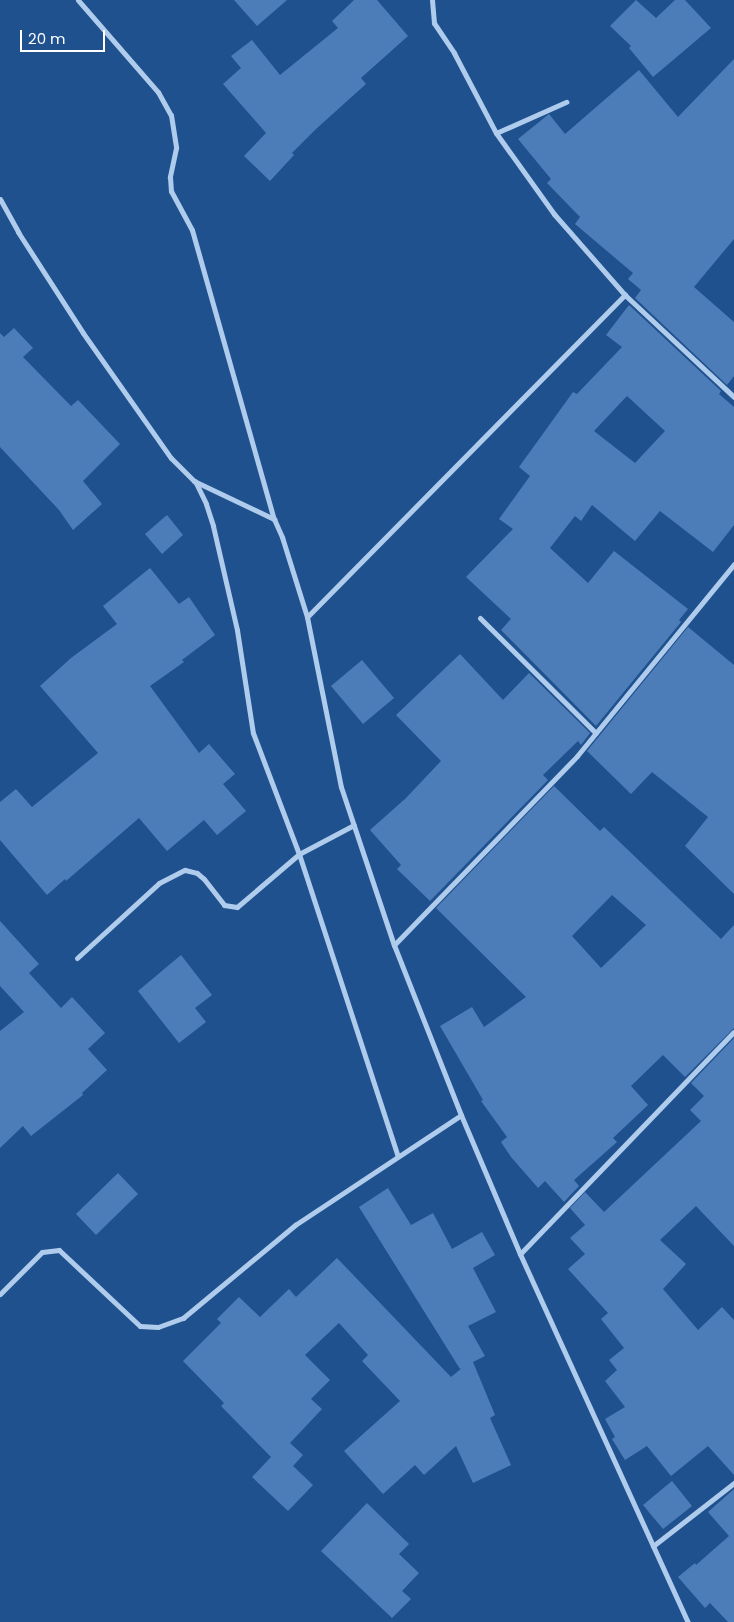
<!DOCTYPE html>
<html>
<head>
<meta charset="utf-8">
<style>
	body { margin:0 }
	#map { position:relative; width:734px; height:1622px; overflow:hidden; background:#20518f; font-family:Poppins,sans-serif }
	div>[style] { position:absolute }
	.building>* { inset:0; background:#4d7db8 }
	.minor>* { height:5px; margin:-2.5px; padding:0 2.5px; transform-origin:2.5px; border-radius:2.5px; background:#b0ccec }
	span { translate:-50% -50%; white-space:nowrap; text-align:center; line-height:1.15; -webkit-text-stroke:4px #20518f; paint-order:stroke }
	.scale { position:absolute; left:20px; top:30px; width:85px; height:22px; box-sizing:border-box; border:2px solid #fff; border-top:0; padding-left:6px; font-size:15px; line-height:18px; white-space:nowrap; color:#fff; -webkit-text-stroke:4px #20518f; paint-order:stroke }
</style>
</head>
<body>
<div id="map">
	<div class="building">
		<div style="clip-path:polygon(234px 0,287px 0,257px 26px)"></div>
		<div style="clip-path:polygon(354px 0,377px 0,408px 36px,361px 78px,366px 84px,316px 129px,292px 153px,294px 155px,270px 181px,244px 156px,266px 133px,223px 84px,241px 68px,231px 56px,252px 40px,280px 75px,338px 28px,332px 21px)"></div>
		<div style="clip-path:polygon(636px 0,656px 18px,675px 0,685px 0,711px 28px,653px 77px,629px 48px,631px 46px,610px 26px)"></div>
		<div style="clip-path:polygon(734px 59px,734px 239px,694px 287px,734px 322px,734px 376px,727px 385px,635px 298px,641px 290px,628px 279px,633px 273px,575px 224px,580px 217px,547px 183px,551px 179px,518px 139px,549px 114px,565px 134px,639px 70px,678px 117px)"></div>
		<div style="clip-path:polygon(evenodd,629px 305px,721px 391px,719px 394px,734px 407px,734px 525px,713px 552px,660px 511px,635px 541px,592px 505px,581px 521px,575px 516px,550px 548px,588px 583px,614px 551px,688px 609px,679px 620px,681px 622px,596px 726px,501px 630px,511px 619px,466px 577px,513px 529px,499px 519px,530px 476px,519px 467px,573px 392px,577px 394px,622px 347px,606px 335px,629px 305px,627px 396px,665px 431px,635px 463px,594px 431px,627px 396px)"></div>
		<div style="clip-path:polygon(14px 328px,33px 348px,23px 357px,71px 406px,78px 400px,120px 444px,83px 481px,102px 504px,73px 530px,59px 510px,0 447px,0 333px,4px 337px)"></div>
		<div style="clip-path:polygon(167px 515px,183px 535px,162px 554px,145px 534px)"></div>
		<div style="clip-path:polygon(150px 568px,179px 604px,189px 597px,215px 635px,182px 660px,184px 662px,150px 686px,199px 753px,209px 744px,235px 774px,223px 784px,246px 811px,217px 835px,204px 820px,167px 851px,139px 818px,66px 881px,65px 879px,47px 895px,0 840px,0 802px,16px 789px,32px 807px,98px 753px,40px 686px,71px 658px,117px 624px,103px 606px)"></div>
		<div style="clip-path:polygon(688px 627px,734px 665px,734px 894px,685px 846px,708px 817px,652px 772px,631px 794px,587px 751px)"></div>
		<div style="clip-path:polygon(460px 654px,503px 700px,529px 673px,590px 733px,581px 745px,578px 741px,543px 775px,548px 780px,430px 901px,397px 869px,401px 865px,370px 830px,406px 798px,441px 761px,396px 715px)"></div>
		<div style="clip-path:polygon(362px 660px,394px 698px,363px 724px,331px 686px)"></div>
		<div style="clip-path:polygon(evenodd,554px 786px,600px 831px,604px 827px,721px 939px,734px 925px,734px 1028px,685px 1077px,663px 1055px,631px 1086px,648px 1105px,613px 1138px,617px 1142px,574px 1180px,579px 1186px,564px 1202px,545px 1181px,538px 1188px,511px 1157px,501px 1142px,507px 1137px,481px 1101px,483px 1100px,440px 1026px,472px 1007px,484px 1027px,526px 997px,436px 908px,554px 786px,612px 895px,646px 925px,601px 968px,572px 936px,612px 895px)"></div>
		<div style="clip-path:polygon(0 921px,39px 964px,29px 973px,61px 1008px,72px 997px,105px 1033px,88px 1049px,107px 1070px,82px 1093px,83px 1095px,31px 1136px,23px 1126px,0 1148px,0 1031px,24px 1012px,0 986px)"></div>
		<div style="clip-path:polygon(181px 955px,212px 995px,195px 1008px,206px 1022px,179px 1043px,138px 991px)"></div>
		<div style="clip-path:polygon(734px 1038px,734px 1246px,696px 1206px,660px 1240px,686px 1264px,663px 1289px,698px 1330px,722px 1307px,734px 1320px,734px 1475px,708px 1446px,671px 1476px,647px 1446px,625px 1460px,612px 1439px,615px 1437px,605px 1419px,625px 1407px,605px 1381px,617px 1370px,609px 1360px,624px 1348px,601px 1319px,608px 1313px,568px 1269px,585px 1254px,570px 1238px,585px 1225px,570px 1208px,585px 1192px,604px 1212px,701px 1121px,690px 1110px,704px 1096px,691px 1083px)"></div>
		<div style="clip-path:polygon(118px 1173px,138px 1194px,96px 1235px,76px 1214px)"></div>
		<div style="clip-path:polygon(388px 1188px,411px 1225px,433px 1213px,452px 1249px,482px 1232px,495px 1255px,473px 1268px,496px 1312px,468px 1326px,485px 1356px,473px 1362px,495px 1415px,490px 1418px,511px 1465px,473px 1483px,456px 1446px,424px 1475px,415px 1465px,383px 1494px,344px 1451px,400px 1401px,362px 1361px,368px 1355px,339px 1323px,305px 1355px,330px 1380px,311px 1399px,322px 1409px,290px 1443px,303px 1455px,293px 1466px,313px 1485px,288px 1511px,252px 1477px,271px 1457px,221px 1406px,224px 1403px,183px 1361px,221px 1323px,217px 1319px,239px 1297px,260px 1317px,289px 1289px,296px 1297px,337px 1258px,451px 1377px,462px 1368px,460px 1369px,359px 1207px)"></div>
		<div style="clip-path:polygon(672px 1481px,692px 1506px,663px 1529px,643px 1505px)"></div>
		<div style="clip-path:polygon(734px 1489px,734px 1622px,728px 1622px,710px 1603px,705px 1608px,678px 1577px,695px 1563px,696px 1565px,729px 1536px,708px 1512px)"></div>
		<div style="clip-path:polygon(367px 1503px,409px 1544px,399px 1554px,419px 1573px,402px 1591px,411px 1599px,392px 1618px,321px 1551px)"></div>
	</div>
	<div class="minor">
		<div style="left:78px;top:0;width:122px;rotate:49deg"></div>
		<div style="left:158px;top:92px;width:26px;rotate:61deg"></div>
		<div style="left:171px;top:115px;width:33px;rotate:81deg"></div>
		<div style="left:176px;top:148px;width:30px;rotate:102deg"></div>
		<div style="left:170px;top:177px;width:14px;rotate:86deg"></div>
		<div style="left:171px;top:191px;width:44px;rotate:61.7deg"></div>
		<div style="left:192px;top:230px;width:300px;rotate:74.2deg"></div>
		<div style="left:432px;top:0;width:23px;rotate:85deg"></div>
		<div style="left:434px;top:23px;width:36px;rotate:56deg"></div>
		<div style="left:454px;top:53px;width:90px;rotate:62.3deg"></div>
		<div style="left:496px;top:133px;width:100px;rotate:54.4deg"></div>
		<div style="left:554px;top:214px;width:108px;rotate:48.8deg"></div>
		<div style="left:625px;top:295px;width:149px;rotate:43.1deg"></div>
		<div style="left:496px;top:133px;width:77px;rotate:-23.9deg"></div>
		<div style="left:0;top:199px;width:38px;rotate:61deg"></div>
		<div style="left:18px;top:232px;width:120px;rotate:57.2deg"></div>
		<div style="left:83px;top:333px;width:153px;rotate:54.9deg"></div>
		<div style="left:171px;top:458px;width:33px;rotate:45deg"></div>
		<div style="left:194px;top:481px;width:89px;rotate:25.4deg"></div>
		<div style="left:274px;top:519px;width:20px;rotate:66deg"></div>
		<div style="left:282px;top:537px;width:84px;rotate:72.6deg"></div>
		<div style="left:307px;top:617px;width:173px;rotate:78.7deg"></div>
		<div style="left:341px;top:787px;width:167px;rotate:71.5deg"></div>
		<div style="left:394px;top:945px;width:183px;rotate:68.5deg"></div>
		<div style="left:461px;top:1115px;width:151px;rotate:67deg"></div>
		<div style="left:520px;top:1254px;width:405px;rotate:65.5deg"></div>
		<div style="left:195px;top:481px;width:25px;rotate:64deg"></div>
		<div style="left:206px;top:504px;width:23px;rotate:72deg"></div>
		<div style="left:213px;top:526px;width:107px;rotate:77deg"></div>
		<div style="left:237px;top:630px;width:104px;rotate:81.2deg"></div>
		<div style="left:253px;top:733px;width:129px;rotate:69.2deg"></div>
		<div style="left:299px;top:854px;width:318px;rotate:71.9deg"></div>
		<div style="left:307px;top:617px;width:453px;rotate:-45.4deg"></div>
		<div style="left:480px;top:618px;width:163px;rotate:44.8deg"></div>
		<div style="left:394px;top:945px;width:263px;rotate:-45.9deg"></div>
		<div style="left:577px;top:756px;width:248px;rotate:-50.7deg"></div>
		<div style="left:77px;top:958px;width:111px;rotate:-42.4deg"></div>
		<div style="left:159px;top:883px;width:29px;rotate:-27deg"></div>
		<div style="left:185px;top:870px;width:12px;rotate:14deg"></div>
		<div style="left:197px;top:873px;width:9px;rotate:41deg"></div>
		<div style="left:204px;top:879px;width:33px;rotate:52deg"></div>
		<div style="left:224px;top:905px;width:13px;rotate:9deg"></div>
		<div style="left:237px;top:907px;width:82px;rotate:-40.5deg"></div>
		<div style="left:299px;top:854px;width:62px;rotate:-27.8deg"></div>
		<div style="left:520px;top:1254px;width:308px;rotate:-46.1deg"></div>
		<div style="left:0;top:1294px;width:59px;rotate:-45deg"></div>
		<div style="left:42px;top:1252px;width:17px;rotate:-7deg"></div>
		<div style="left:59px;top:1250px;width:111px;rotate:43.2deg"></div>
		<div style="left:140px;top:1326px;width:18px;rotate:3deg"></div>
		<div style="left:158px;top:1327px;width:27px;rotate:-20deg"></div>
		<div style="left:183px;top:1318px;width:146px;rotate:-39.7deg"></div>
		<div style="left:295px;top:1225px;width:199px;rotate:-33.5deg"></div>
		<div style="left:653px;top:1546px;width:103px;rotate:-37.9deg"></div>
	</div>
	<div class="scale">20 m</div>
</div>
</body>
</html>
